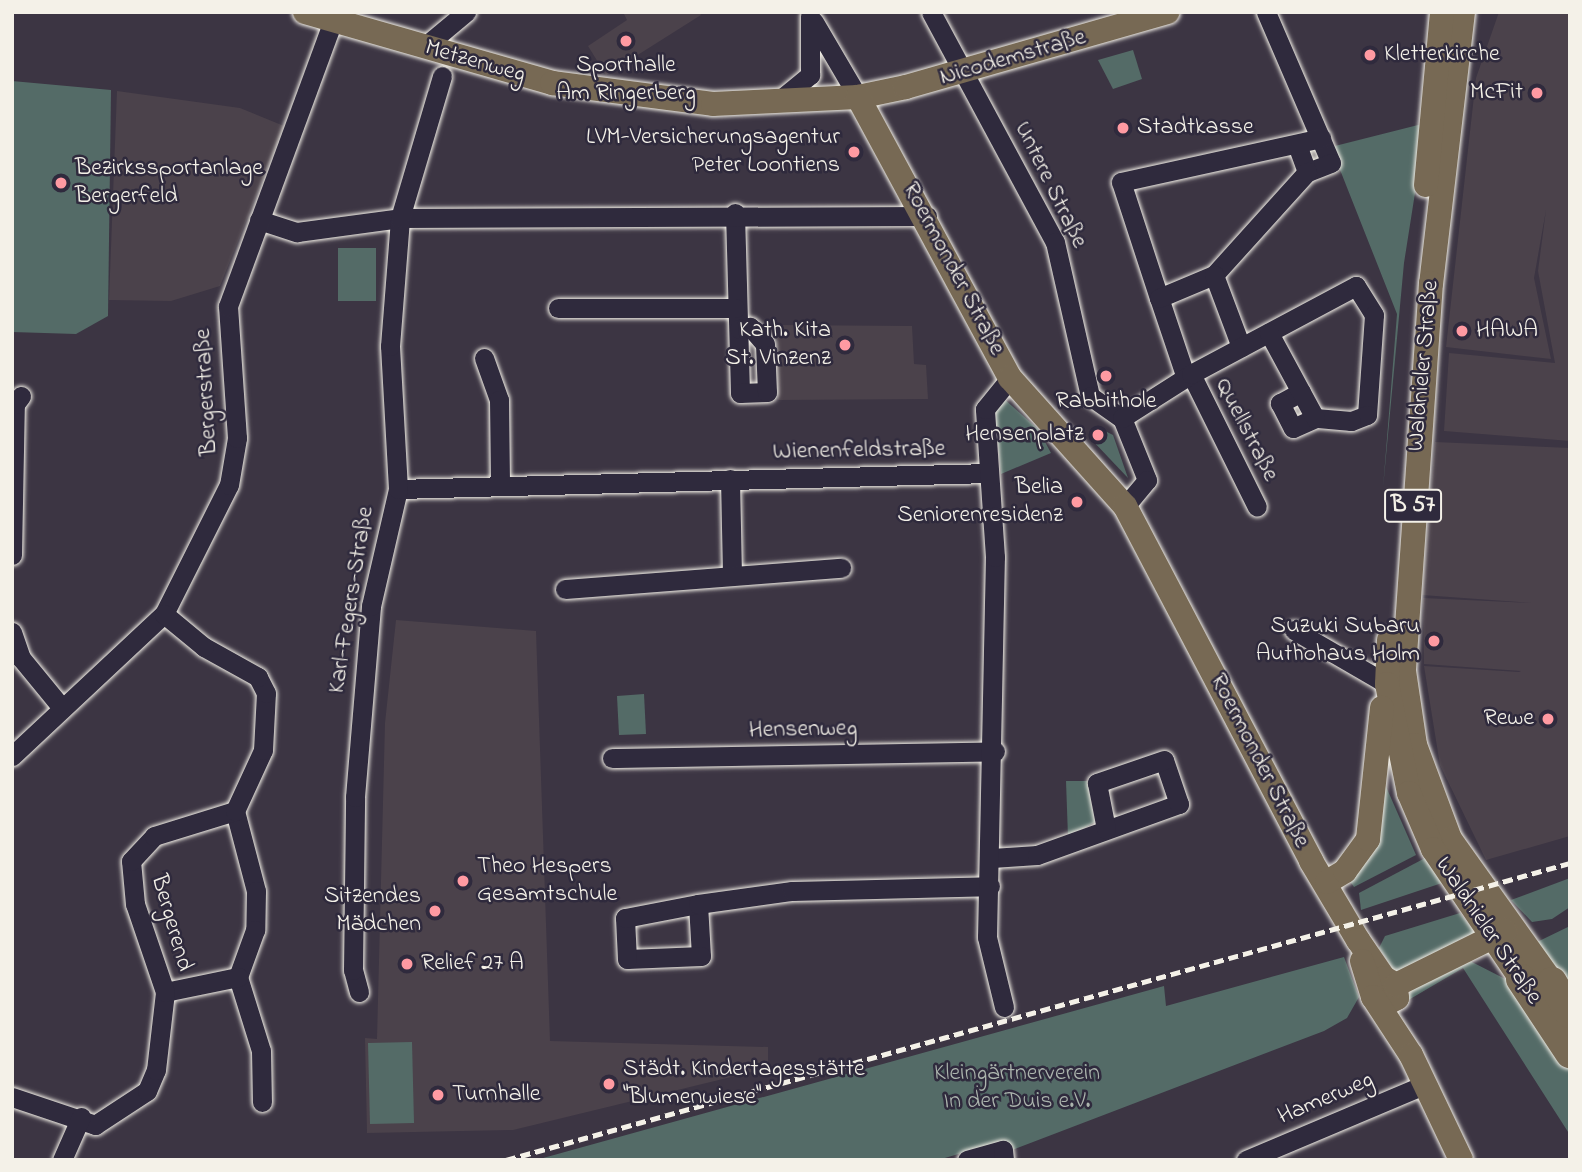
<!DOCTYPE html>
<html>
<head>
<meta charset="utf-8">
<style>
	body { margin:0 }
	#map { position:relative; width:1582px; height:1172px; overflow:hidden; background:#3c3543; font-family:"Indie Flower",sans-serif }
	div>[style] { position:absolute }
	.built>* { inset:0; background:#4b424b }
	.green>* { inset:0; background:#546b67 }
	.roads { filter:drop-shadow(0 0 2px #f4f1e8) drop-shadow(0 0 2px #f4f1e8) }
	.minor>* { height:19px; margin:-9.5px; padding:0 9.5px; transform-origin:9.5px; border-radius:9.5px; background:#2f2a3d }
	.major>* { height:24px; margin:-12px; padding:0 12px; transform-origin:12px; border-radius:12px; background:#776954 }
	.highway>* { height:30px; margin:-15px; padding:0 15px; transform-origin:15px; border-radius:15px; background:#776954 }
	.rail>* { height:4.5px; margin-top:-2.25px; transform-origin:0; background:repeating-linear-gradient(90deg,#f4f1e8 0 10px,transparent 0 15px) }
	.dots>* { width:19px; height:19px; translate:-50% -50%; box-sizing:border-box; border:4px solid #2f2a3d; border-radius:50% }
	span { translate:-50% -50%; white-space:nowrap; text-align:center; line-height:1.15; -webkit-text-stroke:5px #2f2a3d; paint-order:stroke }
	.shield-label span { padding:2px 5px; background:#2f2a3d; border:2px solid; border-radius:5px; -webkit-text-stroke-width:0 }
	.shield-label { font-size:23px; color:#f4f1e8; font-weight:700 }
	.poi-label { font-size:24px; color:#f4f1e8 }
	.left { translate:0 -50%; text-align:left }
	.right { translate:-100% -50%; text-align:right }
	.street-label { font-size:24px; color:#f4f1e8 }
	.park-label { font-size:24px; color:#acb5ae }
	.frame { position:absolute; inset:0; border:14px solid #f4f1e8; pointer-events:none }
</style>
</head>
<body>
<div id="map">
	<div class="built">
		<div style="clip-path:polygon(623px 12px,699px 12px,701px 15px,606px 75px,588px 46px,627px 20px)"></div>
		<div style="clip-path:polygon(1499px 12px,1570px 12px,1570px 441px,1444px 431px,1449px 353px,1555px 363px,1538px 271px,1546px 210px,1534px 278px,1551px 359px,1446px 347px,1476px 78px)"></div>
		<div style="clip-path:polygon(117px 91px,240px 108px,284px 126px,220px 286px,171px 301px,109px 300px)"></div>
		<div style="clip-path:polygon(777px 325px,912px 326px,914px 364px,926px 365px,928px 399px,778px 400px)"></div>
		<div style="clip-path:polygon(1435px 442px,1570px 448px,1570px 836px,1486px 860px,1440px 765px,1424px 666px,1519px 672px,1521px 671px,1424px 664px,1423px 598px,1532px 603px,1422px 595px)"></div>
		<div style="clip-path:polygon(396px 620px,536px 631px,550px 1041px,768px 1047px,768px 1068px,513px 1130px,367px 1133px,365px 1038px,377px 1039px,385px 723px)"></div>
	</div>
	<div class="green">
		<div style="clip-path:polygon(1133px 50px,1142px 79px,1113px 89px,1098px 60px)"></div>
		<div style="clip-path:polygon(12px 81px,111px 90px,108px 316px,76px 334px,12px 332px)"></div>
		<div style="clip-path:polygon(1426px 123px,1404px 263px,1383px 488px,1397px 314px,1331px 147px)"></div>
		<div style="clip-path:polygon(338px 248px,376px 248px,376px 301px,338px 301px)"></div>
		<div style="clip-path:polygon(1003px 398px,1038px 429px,1051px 453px,1001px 474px,994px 406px)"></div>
		<div style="clip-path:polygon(1099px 428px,1113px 435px,1128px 478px,1091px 439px)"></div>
		<div style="clip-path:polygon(644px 694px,646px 734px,619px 735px,617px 696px)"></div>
		<div style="clip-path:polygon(1066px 781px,1087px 781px,1095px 822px,1068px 837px)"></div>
		<div style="clip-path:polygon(1384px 782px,1416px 855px,1354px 887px,1347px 877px)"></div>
		<div style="clip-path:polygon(1427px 857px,1442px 883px,1361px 910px,1359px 893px)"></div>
		<div style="clip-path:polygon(1570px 878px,1570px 907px,1552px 919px,1532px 922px,1511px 900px)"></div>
		<div style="clip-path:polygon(1460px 913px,1481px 940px,1398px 977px,1379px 948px,1385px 936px)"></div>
		<div style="clip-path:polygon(1570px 926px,1570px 999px,1537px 942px)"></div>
		<div style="clip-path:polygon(1344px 957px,1359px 997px,1347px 1018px,1324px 1031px,1012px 1150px,996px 1143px,938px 1160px,536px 1160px,1164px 986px,1166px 1006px)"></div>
		<div style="clip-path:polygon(1470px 961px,1519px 986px,1551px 1038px,1570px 1071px,1570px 1135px,1463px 968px,1405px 1002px,1416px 983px)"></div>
		<div style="clip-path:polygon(412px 1042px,414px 1123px,370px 1124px,368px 1043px)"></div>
	</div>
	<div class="roads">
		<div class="minor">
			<div style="left:931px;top:12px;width:261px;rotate:61.7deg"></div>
			<div style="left:1055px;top:242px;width:158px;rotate:77.2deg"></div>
			<div style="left:1090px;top:396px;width:39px;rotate:35deg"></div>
			<div style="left:1122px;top:418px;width:67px;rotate:68deg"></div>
			<div style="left:1147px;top:480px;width:34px;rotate:130deg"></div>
			<div style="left:1266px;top:12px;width:164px;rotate:66.7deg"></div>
			<div style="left:1331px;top:163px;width:26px;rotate:159deg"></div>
			<div style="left:1307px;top:172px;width:27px;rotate:-110deg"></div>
			<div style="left:814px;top:22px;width:87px;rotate:59.6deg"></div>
			<div style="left:424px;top:47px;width:55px;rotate:-39.8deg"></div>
			<div style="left:777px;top:102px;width:43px;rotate:-39.3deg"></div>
			<div style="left:810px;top:75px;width:59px;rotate:-90deg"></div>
			<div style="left:735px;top:213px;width:180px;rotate:88.4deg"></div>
			<div style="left:740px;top:393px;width:27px;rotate:-2deg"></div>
			<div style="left:767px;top:392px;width:48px;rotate:-92.4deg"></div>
			<div style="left:765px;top:344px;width:23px;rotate:-131deg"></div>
			<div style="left:750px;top:327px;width:11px;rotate:170deg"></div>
			<div style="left:259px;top:220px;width:40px;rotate:18deg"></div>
			<div style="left:297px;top:232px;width:104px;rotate:-7.7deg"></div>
			<div style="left:400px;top:218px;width:527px;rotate:-0.22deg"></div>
			<div style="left:1214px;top:275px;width:139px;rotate:-47.9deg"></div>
			<div style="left:1159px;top:298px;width:122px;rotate:-108.1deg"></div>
			<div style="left:1121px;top:182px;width:205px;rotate:-12.4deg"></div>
			<div style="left:558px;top:308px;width:177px"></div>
			<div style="left:484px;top:358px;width:45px;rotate:70.3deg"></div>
			<div style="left:499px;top:400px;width:84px;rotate:89.3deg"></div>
			<div style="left:1191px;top:374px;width:148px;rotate:63.6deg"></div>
			<div style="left:1186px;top:378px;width:84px;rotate:-108.6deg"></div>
			<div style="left:1159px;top:298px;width:60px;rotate:-22.7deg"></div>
			<div style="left:1214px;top:275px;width:77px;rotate:69.4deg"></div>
			<div style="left:1301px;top:392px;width:24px;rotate:152deg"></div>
			<div style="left:1280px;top:403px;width:28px;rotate:63deg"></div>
			<div style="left:1293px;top:428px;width:24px;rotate:-24deg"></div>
			<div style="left:1122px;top:418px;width:82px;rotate:-32.5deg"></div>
			<div style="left:1191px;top:374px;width:187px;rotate:-28.1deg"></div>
			<div style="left:1356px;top:286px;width:34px;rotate:58deg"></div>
			<div style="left:1374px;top:315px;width:100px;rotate:94deg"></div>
			<div style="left:1367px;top:415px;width:17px;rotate:159deg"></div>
			<div style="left:1351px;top:421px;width:36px;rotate:-175deg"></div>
			<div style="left:1315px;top:418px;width:97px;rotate:-118.4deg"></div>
			<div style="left:730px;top:479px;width:95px;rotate:88.8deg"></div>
			<div style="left:398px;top:489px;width:591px;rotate:-1.55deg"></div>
			<div style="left:12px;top:555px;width:151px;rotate:-88.9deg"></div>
			<div style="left:15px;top:404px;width:10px;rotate:-53deg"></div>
			<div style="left:565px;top:589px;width:277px;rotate:-4.4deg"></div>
			<div style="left:1294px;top:630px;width:108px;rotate:30.1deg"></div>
			<div style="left:12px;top:632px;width:28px;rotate:71deg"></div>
			<div style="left:21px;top:658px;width:65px;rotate:50.6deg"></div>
			<div style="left:12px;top:756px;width:208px;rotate:-43.1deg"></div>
			<div style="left:164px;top:614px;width:144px;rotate:-63.3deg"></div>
			<div style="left:229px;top:485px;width:48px;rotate:-80.3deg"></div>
			<div style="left:237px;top:438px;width:132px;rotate:-93.9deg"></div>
			<div style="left:228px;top:306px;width:313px;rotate:-69.8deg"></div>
			<div style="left:612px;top:758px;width:383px;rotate:-1deg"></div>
			<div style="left:235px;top:811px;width:83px;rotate:75.3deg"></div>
			<div style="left:256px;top:891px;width:39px;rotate:91deg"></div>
			<div style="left:255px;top:930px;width:50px;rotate:109.9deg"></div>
			<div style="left:238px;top:977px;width:77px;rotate:72.7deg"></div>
			<div style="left:261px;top:1051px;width:51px;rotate:88.9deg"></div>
			<div style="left:992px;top:858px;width:45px;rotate:-3.8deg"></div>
			<div style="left:1037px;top:855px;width:151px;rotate:-19.8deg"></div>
			<div style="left:1179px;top:804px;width:46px;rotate:-108.8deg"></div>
			<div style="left:1164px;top:760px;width:71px;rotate:161.1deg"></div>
			<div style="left:1097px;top:783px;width:47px;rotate:78.9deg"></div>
			<div style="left:698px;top:904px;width:52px;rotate:86.7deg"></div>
			<div style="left:701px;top:956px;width:74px;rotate:177.7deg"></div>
			<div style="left:627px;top:959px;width:41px;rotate:-92.8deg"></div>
			<div style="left:625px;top:918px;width:74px;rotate:-10.9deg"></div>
			<div style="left:698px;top:904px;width:95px;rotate:-7.9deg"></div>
			<div style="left:792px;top:891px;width:198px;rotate:-1.4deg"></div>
			<div style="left:165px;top:992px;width:75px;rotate:-11.6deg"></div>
			<div style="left:359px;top:992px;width:23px;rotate:-105deg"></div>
			<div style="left:353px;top:970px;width:173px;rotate:-89.3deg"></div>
			<div style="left:355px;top:797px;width:192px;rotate:-85.2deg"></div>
			<div style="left:371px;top:606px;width:120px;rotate:-77deg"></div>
			<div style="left:398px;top:489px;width:143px;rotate:-93.2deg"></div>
			<div style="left:390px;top:346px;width:128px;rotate:-85.5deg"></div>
			<div style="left:400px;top:218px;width:148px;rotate:-73.5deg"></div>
			<div style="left:1004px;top:1007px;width:72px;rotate:-103.7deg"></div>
			<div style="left:987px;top:937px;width:380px;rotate:-88.8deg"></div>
			<div style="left:995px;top:557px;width:148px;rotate:-93.9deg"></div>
			<div style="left:985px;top:409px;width:40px;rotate:-51deg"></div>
			<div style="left:12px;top:1097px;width:88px;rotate:18.6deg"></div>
			<div style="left:95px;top:1125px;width:62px;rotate:-33.2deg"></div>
			<div style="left:147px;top:1091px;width:23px;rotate:-67deg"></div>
			<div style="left:156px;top:1070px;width:79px;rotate:-83.4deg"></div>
			<div style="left:165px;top:992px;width:93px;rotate:-108.8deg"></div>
			<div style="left:135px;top:904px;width:43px;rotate:-95.3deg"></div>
			<div style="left:131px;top:861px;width:34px;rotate:-47deg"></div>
			<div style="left:154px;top:836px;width:85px;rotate:-17.2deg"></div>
			<div style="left:235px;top:811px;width:67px;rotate:-65.3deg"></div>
			<div style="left:263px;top:750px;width:57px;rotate:-87deg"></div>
			<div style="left:266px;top:693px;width:18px;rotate:-117deg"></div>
			<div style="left:258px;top:677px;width:62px;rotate:-150.9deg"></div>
			<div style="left:204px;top:647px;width:52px;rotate:-140.5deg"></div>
			<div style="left:62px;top:1160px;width:47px;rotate:-66.2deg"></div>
			<div style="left:967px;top:1160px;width:37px;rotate:-16deg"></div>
			<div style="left:1003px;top:1150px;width:10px;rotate:84deg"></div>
			<div style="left:1246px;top:1160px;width:195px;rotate:-22.9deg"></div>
		</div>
		<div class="major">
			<div style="left:305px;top:12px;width:257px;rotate:16deg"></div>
			<div style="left:552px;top:83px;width:162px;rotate:7.4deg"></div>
			<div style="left:713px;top:104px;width:145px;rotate:-2.8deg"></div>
			<div style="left:858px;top:97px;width:49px;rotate:-11.8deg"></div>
			<div style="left:906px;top:87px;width:272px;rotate:-16deg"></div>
			<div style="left:1463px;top:12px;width:273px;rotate:96.7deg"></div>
			<div style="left:1431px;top:283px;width:389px;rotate:94deg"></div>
			<div style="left:1404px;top:671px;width:75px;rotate:81.5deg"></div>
			<div style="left:1415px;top:745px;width:100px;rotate:69.6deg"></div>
			<div style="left:1450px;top:839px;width:176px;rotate:54.5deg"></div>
			<div style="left:858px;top:97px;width:319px;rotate:61.6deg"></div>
			<div style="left:1010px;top:378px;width:172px;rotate:48.1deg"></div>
			<div style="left:1125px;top:506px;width:401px;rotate:62.3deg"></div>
			<div style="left:1311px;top:861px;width:92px;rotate:59.3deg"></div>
			<div style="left:1358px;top:940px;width:46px;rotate:55.6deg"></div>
			<div style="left:1384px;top:978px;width:14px;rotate:30deg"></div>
			<div style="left:1396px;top:985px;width:13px;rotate:86deg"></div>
			<div style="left:1397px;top:998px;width:15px;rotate:152deg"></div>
			<div style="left:1426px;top:185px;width:174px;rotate:-84.7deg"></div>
			<div style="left:1389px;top:640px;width:44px;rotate:92.6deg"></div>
			<div style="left:1387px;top:684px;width:111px;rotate:78.6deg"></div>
			<div style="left:1409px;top:793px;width:61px;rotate:66.8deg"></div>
			<div style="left:1433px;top:849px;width:157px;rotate:55.9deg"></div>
			<div style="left:1327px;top:882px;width:21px;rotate:-31deg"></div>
			<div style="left:1345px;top:871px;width:39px;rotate:-54deg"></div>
			<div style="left:1368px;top:839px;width:132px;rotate:-83.9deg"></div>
			<div style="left:1362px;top:961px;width:38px;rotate:73deg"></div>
			<div style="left:1373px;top:997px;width:69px;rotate:56.8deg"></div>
			<div style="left:1411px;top:1055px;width:116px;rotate:64.5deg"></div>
			<div style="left:1396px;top:985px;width:122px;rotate:-26.4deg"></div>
		</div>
		<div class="highway">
			<div style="left:1521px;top:979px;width:89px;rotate:56.5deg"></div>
			<div style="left:1552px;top:982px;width:36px;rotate:60deg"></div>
		</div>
	</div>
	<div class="rail">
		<div style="left:506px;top:1160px;width:1105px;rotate:-15.6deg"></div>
	</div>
	<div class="dots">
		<div style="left:626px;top:41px;background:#ff9aa2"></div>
		<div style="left:1370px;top:55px;background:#ff9aa2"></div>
		<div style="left:1537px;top:93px;background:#ff9aa2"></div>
		<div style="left:1123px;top:128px;background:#ff9aa2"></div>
		<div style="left:854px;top:152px;background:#ff9aa2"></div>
		<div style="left:61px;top:183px;background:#ff9aa2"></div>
		<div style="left:1462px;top:331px;background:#ff9aa2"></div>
		<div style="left:845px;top:345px;background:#ff9aa2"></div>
		<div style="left:1106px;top:376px;background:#ff9aa2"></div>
		<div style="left:1098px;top:435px;background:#ff9aa2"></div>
		<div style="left:1077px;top:502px;background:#ff9aa2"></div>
		<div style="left:1434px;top:641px;background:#ff9aa2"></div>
		<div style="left:1548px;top:719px;background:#ff9aa2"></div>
		<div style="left:463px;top:881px;background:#ff9aa2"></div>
		<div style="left:435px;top:911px;background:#ff9aa2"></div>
		<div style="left:407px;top:964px;background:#ff9aa2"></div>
		<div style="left:609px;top:1084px;background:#ff9aa2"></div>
		<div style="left:438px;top:1095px;background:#ff9aa2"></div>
	</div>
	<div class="shield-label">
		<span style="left:1413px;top:506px">B 57</span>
	</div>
	<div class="poi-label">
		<span class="left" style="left:1384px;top:55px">Kletterkirche</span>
		<span style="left:626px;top:80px">Sporthalle<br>Am Ringerberg</span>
		<span class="right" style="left:1523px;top:93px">McFit</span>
		<span class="left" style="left:1137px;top:128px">Stadtkasse</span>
		<span class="right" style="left:840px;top:152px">LVM-Versicherungsagentur<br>Peter Loontiens</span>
		<span class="left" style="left:75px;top:183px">Bezirkssportanlage<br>Bergerfeld</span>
		<span class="right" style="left:831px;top:345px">Kath. Kita<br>St. Vinzenz</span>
		<span class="left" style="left:1476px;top:331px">HAWA</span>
		<span style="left:1106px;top:402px">Rabbithole</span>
		<span class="right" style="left:1084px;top:435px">Hensenplatz</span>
		<span class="right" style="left:1063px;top:502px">Belia<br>Seniorenresidenz</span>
		<span class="right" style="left:1420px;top:641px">Suzuki Subaru<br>Authohaus Holm</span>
		<span class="right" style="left:1534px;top:719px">Rewe</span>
		<span class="left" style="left:477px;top:881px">Theo Hespers<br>Gesamtschule</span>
		<span class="right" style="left:421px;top:911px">Sitzendes<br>Mädchen</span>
		<span class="left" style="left:421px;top:964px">Relief 27 A</span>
		<span class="left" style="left:623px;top:1084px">Städt. Kindertagesstätte<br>"Blumenwiese"</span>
		<span class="left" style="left:452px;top:1095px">Turnhalle</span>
	</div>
	<div class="street-label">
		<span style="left:1013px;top:58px;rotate:-16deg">Nicodemstraße</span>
		<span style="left:475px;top:62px;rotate:16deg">Metzenweg</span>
		<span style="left:1050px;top:185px;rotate:64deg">Untere Straße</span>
		<span style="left:953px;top:269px;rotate:62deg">Roermonder Straße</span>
		<span style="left:1424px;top:366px;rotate:-85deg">Waldnieler Straße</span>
		<span style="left:207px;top:392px;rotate:-93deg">Bergerstraße</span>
		<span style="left:1246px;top:430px;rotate:63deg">Quellstraße</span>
		<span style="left:859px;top:451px;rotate:-1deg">Wienenfeldstraße</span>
		<span style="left:352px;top:600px;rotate:-81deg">Karl-Fegers-Straße</span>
		<span style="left:803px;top:730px;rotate:-1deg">Hensenweg</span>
		<span style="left:1259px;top:761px;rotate:63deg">Roermonder Straße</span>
		<span style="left:171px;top:923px;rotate:74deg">Bergerend</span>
		<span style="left:1488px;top:931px;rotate:56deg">Waldnieler Straße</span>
		<span style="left:1326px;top:1099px;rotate:-23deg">Hamerweg</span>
	</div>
	<div class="park-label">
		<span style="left:1017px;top:1088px">Kleingärtnerverein<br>In der Duis e.V.</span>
	</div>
	<div class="frame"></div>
</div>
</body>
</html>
